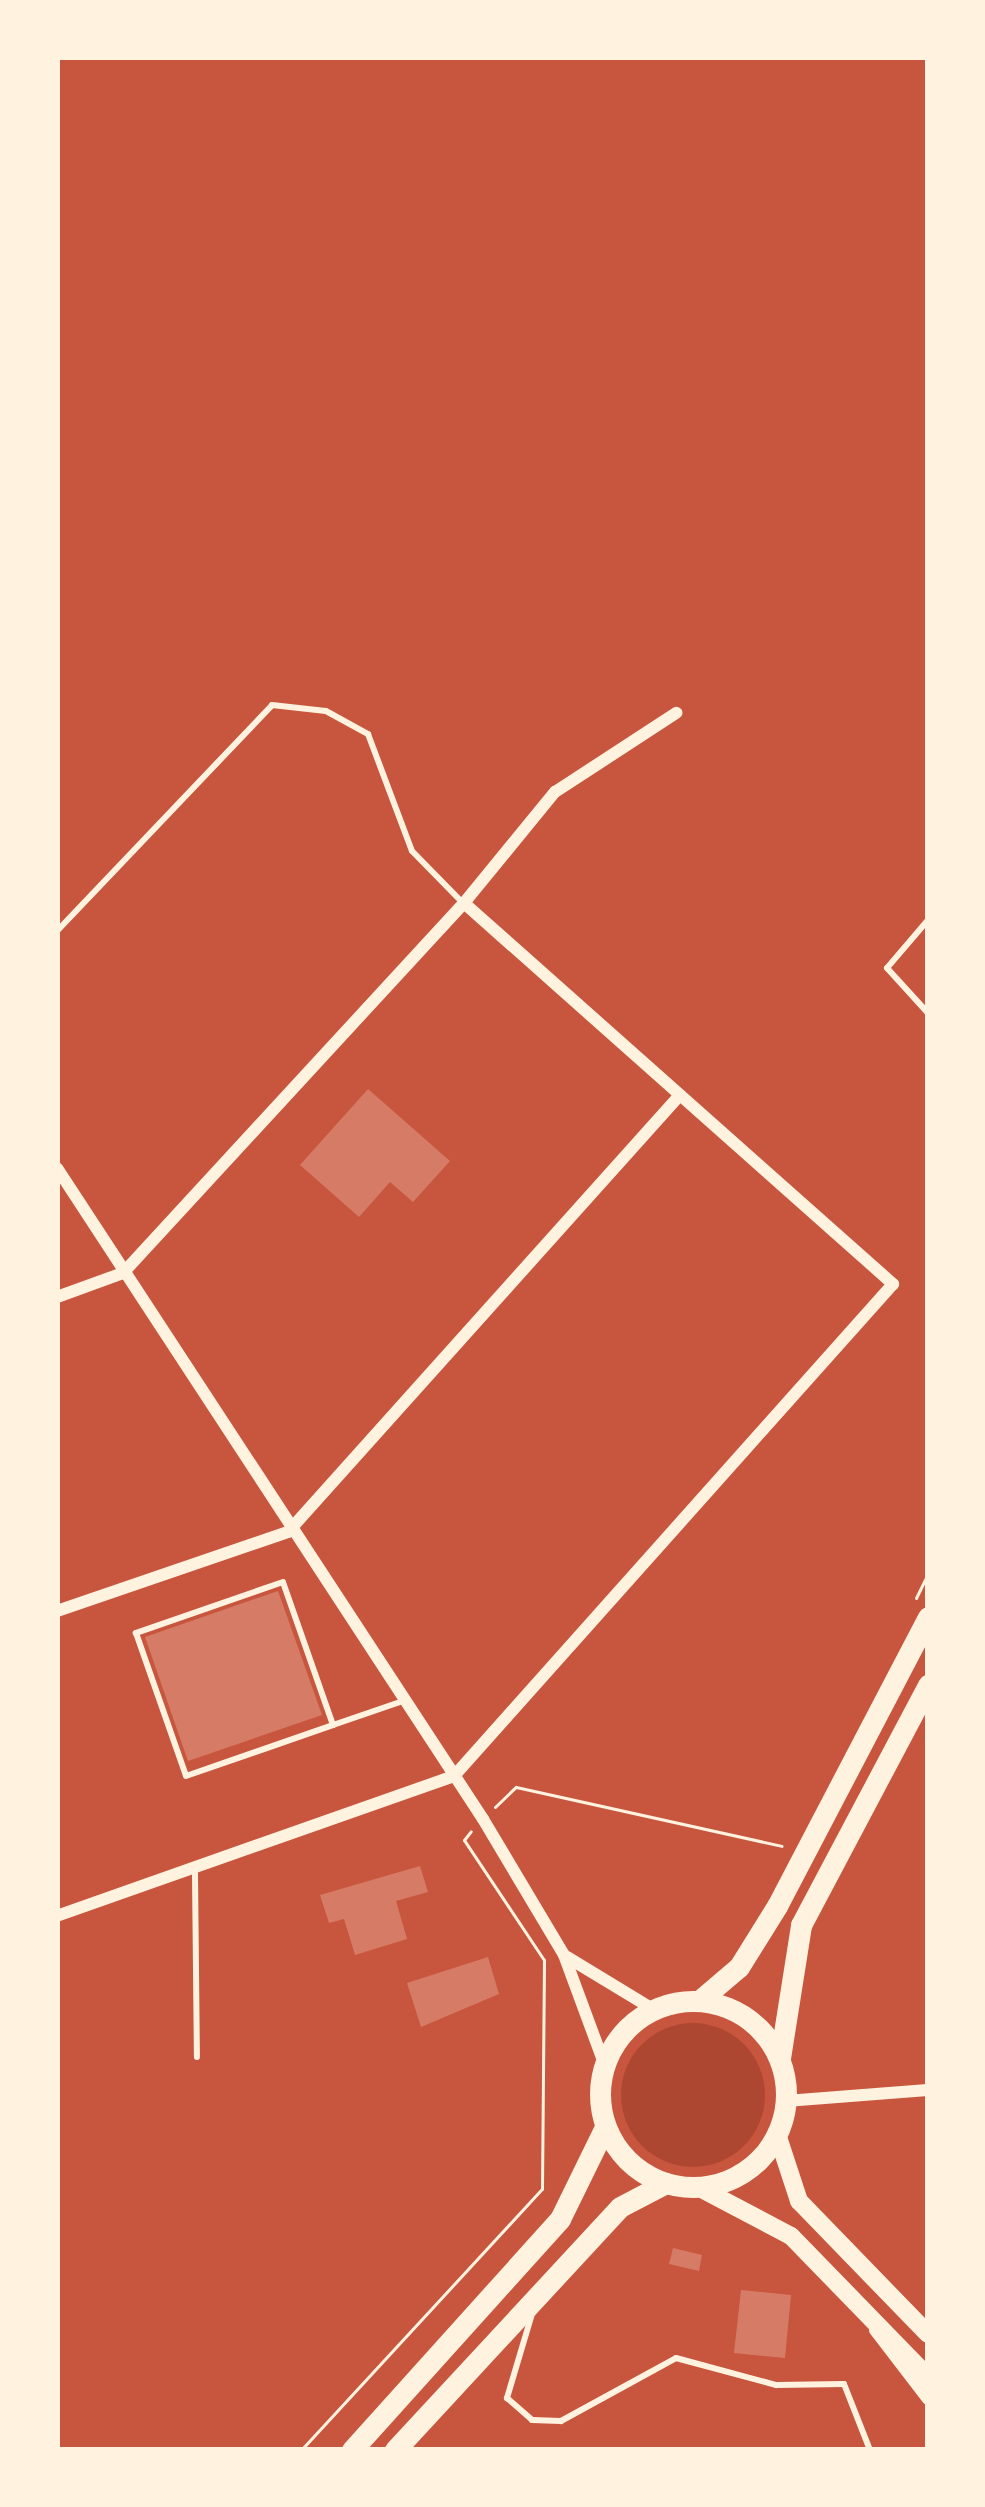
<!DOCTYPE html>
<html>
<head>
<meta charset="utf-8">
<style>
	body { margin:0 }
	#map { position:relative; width:985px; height:2507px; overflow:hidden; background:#c8553d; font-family:"Noto Serif",serif }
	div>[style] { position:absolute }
	.green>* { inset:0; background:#ae4732 }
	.round { border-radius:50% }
	.building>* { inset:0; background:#d67c66 }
	.path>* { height:3px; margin:-1.5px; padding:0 1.5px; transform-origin:1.5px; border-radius:1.5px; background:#fff3e0 }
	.service>* { height:6px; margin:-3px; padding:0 3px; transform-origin:3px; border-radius:3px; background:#fff3e0 }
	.minor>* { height:12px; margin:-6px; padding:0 6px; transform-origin:6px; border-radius:6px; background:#fff3e0 }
	.primary>* { height:18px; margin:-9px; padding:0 9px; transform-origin:9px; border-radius:9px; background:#fff3e0 }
	.trunk>* { height:21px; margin:-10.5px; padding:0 10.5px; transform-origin:10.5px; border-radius:10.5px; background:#fff3e0 }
	.trunk>.ring { margin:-10.5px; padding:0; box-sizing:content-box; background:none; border:21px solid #fff3e0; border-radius:50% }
	span { translate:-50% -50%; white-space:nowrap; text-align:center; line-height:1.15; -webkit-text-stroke:12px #fff3e0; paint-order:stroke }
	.frame { position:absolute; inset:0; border:60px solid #fff3e0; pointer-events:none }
</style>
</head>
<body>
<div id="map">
	<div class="green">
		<div class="round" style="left:621px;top:2023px;width:144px;height:144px"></div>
	</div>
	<div class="building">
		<div style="clip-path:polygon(368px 1089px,450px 1161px,413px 1202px,390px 1182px,359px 1217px,300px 1165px)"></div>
		<div style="clip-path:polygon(278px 1591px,322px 1715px,188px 1761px,145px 1637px)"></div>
		<div style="clip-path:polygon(420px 1866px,428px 1892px,396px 1901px,407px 1939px,355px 1955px,344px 1919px,329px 1923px,320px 1895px)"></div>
		<div style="clip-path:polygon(488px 1957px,499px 1994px,421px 2027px,407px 1983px)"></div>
		<div style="clip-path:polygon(673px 2248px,702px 2255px,699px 2271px,669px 2264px)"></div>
		<div style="clip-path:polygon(741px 2290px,791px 2295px,785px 2358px,734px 2353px)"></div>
	</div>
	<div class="path">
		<div style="left:916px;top:1598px;width:28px;rotate:-64deg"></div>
		<div style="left:495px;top:1807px;width:29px;rotate:-44deg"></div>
		<div style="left:516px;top:1787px;width:272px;rotate:12.5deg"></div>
		<div style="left:301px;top:2450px;width:355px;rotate:-47.3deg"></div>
		<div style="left:542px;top:2189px;width:229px;rotate:-89.5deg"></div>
		<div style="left:544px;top:1960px;width:144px;rotate:-123.7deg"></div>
		<div style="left:464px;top:1840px;width:11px;rotate:-52deg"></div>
	</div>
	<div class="service">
		<div style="left:928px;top:920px;width:63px;rotate:130.5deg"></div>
		<div style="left:887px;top:968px;width:61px;rotate:47.7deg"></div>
		<div style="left:57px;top:931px;width:312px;rotate:-46.4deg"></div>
		<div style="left:272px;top:705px;width:54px;rotate:6.3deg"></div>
		<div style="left:326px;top:711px;width:48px;rotate:28.7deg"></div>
		<div style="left:368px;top:734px;width:125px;rotate:69.4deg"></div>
		<div style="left:412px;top:851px;width:70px;rotate:45.6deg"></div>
		<div style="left:333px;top:1725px;width:151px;rotate:-109.3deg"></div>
		<div style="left:283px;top:1582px;width:156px;rotate:160.9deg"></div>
		<div style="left:136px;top:1633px;width:151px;rotate:70.7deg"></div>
		<div style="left:186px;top:1776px;width:156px;rotate:-19.1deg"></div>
		<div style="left:333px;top:1725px;width:74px;rotate:-18.9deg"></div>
		<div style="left:195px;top:1874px;width:183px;rotate:89.4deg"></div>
		<div style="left:532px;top:2314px;width:88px;rotate:106.6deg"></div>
		<div style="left:507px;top:2398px;width:33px;rotate:41deg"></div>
		<div style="left:532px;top:2420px;width:29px;rotate:2deg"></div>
		<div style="left:561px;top:2421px;width:131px;rotate:-28.7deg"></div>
		<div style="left:676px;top:2358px;width:104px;rotate:15.1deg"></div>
		<div style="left:776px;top:2385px;width:68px;rotate:-0.8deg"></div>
		<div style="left:844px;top:2384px;width:71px;rotate:68.5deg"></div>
	</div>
	<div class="minor">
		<div style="left:464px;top:903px;width:144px;rotate:-50.7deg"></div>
		<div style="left:555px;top:792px;width:145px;rotate:-33.1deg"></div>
		<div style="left:57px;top:1168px;width:778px;rotate:56.8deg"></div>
		<div style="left:483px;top:1819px;width:158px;rotate:59.2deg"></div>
		<div style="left:564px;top:1955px;width:115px;rotate:69.7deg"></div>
		<div style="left:57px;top:1297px;width:70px;rotate:-20deg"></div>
		<div style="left:123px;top:1273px;width:503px;rotate:-47.34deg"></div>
		<div style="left:464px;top:903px;width:574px;rotate:41.61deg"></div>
		<div style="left:893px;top:1284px;width:659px;rotate:131.74deg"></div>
		<div style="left:454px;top:1776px;width:421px;rotate:160.6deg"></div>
		<div style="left:57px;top:1611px;width:244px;rotate:-18.9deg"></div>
		<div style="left:288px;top:1532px;width:587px;rotate:-48.11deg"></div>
		<div style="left:567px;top:1957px;width:100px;rotate:31.2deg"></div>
		<div style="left:786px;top:2101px;width:142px;rotate:-4.4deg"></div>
		<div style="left:875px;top:2330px;width:87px;rotate:52.5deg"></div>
	</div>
	<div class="primary">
		<div style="left:777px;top:2134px;width:71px;rotate:71.8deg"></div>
		<div style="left:799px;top:2201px;width:185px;rotate:45.9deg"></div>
		<div style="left:698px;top:2187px;width:105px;rotate:27.8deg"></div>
		<div style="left:791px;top:2236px;width:197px;rotate:45.8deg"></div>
	</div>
	<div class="trunk">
		<div style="left:699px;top:2001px;width:52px;rotate:-40.4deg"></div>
		<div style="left:739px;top:1967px;width:72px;rotate:-58.1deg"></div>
		<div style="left:777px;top:1906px;width:326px;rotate:-62.4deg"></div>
		<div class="ring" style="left:600px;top:2001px;width:165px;height:165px"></div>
		<div style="left:780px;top:2058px;width:135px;rotate:-81deg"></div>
		<div style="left:801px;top:1925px;width:272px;rotate:-62.1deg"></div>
		<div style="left:352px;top:2450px;width:311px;rotate:-48deg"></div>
		<div style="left:560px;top:2219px;width:102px;rotate:-63.9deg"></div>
		<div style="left:395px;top:2450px;width:331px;rotate:-47.2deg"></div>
		<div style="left:620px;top:2207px;width:52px;rotate:-27.6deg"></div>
	</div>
	<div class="frame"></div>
</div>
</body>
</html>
